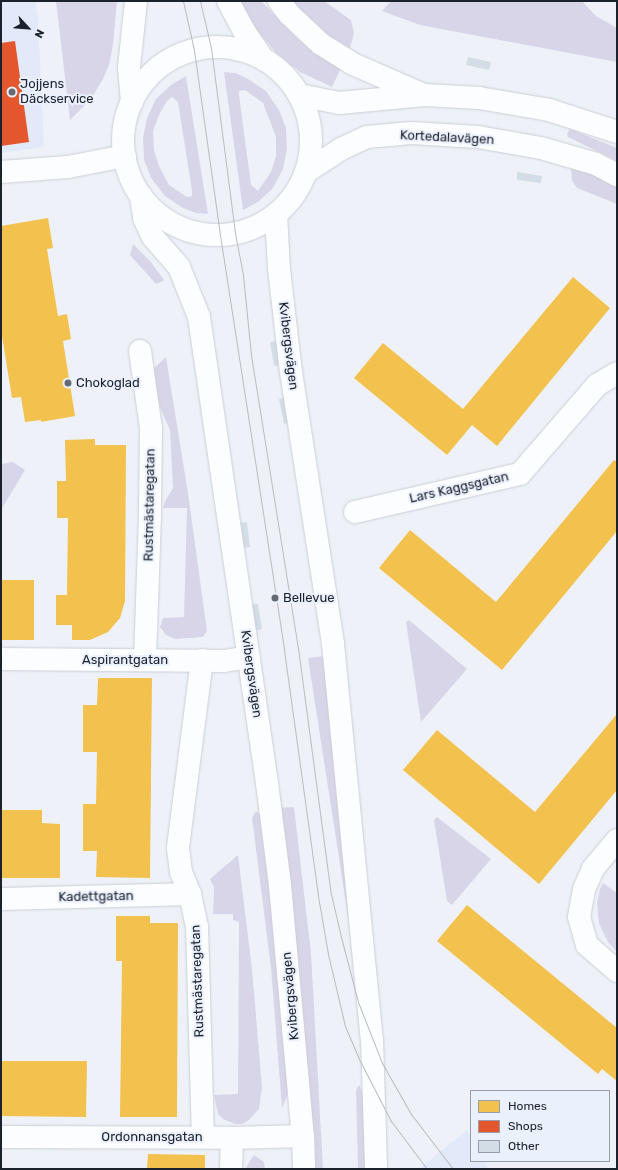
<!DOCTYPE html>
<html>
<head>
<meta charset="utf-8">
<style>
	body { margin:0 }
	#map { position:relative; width:618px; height:1170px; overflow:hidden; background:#eef2f8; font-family:Rubik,sans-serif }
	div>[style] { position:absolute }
	.built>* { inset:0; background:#e2eaf9 }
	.green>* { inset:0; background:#d9d5e9 }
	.homes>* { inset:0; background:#f2c14e }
	.shops>* { inset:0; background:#e4572e }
	.building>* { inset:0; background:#d3dde6 }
	.roads { filter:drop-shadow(0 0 1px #caced6) drop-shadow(0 0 1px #caced6) }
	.street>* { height:22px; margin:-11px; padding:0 11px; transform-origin:11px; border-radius:11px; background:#fcfdfe }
	.secondary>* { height:22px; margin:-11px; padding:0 11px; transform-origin:11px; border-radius:11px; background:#fcfdfe }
	.secondary>.ring { margin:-11px; padding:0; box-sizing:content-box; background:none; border:22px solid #fcfdfe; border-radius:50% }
	.tram>* { height:1px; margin:-0.5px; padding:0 0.5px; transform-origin:0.5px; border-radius:0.5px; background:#b9bbbd }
	.dots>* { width:11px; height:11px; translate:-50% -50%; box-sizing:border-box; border:2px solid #eaf1fc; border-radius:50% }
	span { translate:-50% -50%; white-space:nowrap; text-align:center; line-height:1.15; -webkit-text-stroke:4px #eaf1fc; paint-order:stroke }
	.poi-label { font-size:13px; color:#1c222c }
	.left { translate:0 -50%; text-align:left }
	.street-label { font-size:13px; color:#1c222c }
	.frame { position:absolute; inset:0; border:2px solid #1c222c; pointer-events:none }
	.legend { position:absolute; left:470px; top:1090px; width:140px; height:72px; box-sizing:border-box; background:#eaf1fc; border:1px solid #989ea9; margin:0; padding:5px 7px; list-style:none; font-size:12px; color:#1c222c }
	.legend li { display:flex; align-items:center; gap:8px; height:20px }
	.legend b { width:20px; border:1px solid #989ea9 }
	.north { position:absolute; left:8px; top:8px; width:40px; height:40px; -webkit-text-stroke:3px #eaf1fc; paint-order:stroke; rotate:116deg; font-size:11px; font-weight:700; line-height:16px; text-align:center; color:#1c222c }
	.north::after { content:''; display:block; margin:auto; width:14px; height:18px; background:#1c222c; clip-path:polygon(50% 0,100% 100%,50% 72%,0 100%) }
</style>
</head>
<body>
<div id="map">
	<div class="built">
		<div style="clip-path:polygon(1px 1px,35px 1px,38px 17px,44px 147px,1px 153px)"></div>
		<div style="clip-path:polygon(467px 1130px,471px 1138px,471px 1161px,484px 1161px,488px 1169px,419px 1169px)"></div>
	</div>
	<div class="green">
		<div style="clip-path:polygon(56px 1px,117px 1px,113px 45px,109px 65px,103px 79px,91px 99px,70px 120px)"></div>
		<div style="clip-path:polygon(240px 1px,261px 1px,295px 36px,313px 52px,341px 68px,332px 87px,300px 72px,276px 53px,257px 30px)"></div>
		<div style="clip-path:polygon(290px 1px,324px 1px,351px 20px,354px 33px,350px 48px,332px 38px,306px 20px)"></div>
		<div style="clip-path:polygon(391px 1px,582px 1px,596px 16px,617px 28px,617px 62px,420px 25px,382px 11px)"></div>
		<div style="clip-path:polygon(evenodd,224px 72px,236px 73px,248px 79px,266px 91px,279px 110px,286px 128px,287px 149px,283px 169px,273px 188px,258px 202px,243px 210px,224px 72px,245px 90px,263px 103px,276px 137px,276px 156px,271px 172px,258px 191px,251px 185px,239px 95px,239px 91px,245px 90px)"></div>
		<div style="clip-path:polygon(evenodd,186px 76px,208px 214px,196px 213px,183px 208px,165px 196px,151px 178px,144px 160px,143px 138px,147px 118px,156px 99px,171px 85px,186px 76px,172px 97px,178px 102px,192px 191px,192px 196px,187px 197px,169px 185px,159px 166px,154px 150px,153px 131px,159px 115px,167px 101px,172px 97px)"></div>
		<div style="clip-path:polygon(570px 129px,617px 148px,617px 161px,568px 137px,567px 134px)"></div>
		<div style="clip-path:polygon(571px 168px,592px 174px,617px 185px,617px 204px,577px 188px,572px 181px)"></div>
		<div style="clip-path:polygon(133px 244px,151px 262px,164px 280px,163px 281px,156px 284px,130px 255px)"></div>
		<div style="clip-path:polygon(166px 357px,188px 493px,207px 631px,203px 637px,175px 639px,166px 635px,160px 627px,163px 618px,184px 617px,187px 508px,163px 508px,165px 501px,173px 488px,170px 430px,156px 398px,153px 369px)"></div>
		<div style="clip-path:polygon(13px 462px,25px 470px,1px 510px,1px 464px)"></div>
		<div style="clip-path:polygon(409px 620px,467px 669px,421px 722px,406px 622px)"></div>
		<div style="clip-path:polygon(324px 656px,352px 942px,308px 658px)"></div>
		<div style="clip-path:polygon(294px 807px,311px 953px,323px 1169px,313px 1169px,305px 1035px,298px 956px,278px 808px)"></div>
		<div style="clip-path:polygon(256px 811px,260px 815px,276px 949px,290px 1089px,282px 1108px,271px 968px,252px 818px)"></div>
		<div style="clip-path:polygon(437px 817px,491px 859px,452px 905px,447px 901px,434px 820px)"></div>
		<div style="clip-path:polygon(238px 855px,252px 969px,262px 1087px,259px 1109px,249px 1120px,242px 1124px,235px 1124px,223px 1119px,218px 1114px,214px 1095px,238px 1094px,239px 922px,233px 920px,233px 914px,213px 914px,214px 887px,210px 879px)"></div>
		<div style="clip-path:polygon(603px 883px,617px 893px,617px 952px,608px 942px,599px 924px,597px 902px,600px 889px)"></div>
		<div style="clip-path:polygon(359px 1085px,365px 1099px,368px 1169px,358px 1169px,356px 1090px)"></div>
		<div style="clip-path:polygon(254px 1155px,264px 1162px,265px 1169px,245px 1169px)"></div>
	</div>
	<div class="homes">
		<div style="clip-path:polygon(48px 218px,53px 248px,47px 249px,58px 316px,67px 314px,71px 339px,63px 341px,75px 416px,41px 422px,41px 420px,25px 422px,21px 397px,12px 398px,1px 330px,1px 226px)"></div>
		<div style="clip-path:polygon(573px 277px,610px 308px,497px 446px,472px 425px,447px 455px,354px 378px,383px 343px,463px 409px)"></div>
		<div style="clip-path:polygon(95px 439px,95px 445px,126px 445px,125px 601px,120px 618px,108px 632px,90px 640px,72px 640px,72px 625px,56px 625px,56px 595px,67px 595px,68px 518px,57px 518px,57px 481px,66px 481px,65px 440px)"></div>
		<div style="clip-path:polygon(614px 460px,617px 462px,617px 531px,502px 670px,379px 568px,410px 530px,496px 602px)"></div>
		<div style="clip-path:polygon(1px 580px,34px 580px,34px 640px,1px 640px)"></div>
		<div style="clip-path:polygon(98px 678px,152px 678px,150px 878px,96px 877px,97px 851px,83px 851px,83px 804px,96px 804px,97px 752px,83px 752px,83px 705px,97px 705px)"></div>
		<div style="clip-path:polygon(617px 714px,617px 790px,539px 884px,403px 770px,437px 730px,535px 812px)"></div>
		<div style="clip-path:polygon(1px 810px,42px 810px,42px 823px,60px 824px,60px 878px,1px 878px)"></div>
		<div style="clip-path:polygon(467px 905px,617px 1028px,617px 1081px,602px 1069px,598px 1074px,437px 941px)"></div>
		<div style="clip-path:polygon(116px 916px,150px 916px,150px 923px,178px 923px,177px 1117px,120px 1117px,122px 961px,116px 961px)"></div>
		<div style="clip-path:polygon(1px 1061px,87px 1061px,86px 1117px,1px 1116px)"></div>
		<div style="clip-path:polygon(148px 1154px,205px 1155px,205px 1169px,147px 1169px)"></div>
	</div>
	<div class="shops">
		<div style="clip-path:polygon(15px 41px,29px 142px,1px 146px,1px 43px)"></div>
	</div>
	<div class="building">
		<div style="clip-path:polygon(468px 57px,491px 62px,489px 70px,466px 65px)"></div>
		<div style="clip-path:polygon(517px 172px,542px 176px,541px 183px,517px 180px)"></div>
		<div style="clip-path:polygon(279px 341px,282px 365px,274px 366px,270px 342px)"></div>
		<div style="clip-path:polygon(287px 397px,291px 422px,284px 424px,279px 399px)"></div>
		<div style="clip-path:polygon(247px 522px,250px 547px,242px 548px,239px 523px)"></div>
		<div style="clip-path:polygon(258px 604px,262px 629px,254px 631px,250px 605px)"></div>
	</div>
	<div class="roads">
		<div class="street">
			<div style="left:1px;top:172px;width:67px;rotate:-4.3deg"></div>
			<div style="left:68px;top:167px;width:58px;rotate:-10.9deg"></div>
			<div style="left:140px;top:351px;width:78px;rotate:81.9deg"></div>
			<div style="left:151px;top:428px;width:88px;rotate:90.7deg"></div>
			<div style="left:150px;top:516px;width:144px;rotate:92deg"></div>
			<div style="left:355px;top:512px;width:169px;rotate:-13deg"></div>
			<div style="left:520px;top:474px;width:118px;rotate:-49.1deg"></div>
			<div style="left:597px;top:385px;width:23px;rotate:-31deg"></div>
			<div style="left:1px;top:659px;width:223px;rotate:0.5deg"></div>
			<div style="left:224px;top:661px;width:25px;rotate:-9deg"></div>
			<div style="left:202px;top:660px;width:190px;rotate:97.3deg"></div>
			<div style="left:178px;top:848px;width:24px;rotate:83deg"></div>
			<div style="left:181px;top:872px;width:24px;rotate:68deg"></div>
			<div style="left:190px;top:894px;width:33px;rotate:78deg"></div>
			<div style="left:197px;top:926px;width:211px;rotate:88.4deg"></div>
			<div style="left:617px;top:840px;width:38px;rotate:130deg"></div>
			<div style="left:593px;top:869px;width:22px;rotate:114deg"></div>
			<div style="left:584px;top:889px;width:28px;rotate:100deg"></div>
			<div style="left:579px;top:917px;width:29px;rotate:74deg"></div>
			<div style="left:587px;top:945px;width:40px;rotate:41deg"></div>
			<div style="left:1px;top:899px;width:189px;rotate:-1.5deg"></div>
			<div style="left:1px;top:1137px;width:231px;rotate:0.2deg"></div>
			<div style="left:232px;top:1138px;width:71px;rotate:-1.6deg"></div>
			<div style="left:231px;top:1169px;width:31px;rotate:-88deg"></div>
		</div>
		<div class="secondary">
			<div style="left:228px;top:1px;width:34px;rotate:62deg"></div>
			<div style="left:244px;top:31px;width:34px;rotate:56deg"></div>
			<div style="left:279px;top:1px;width:16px;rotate:52deg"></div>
			<div style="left:289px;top:14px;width:44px;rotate:43.2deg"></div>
			<div style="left:321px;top:44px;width:38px;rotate:32deg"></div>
			<div style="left:353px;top:64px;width:77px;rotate:23.6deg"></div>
			<div class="ring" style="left:123px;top:47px;width:166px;height:166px"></div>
			<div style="left:299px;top:95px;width:41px;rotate:11.3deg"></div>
			<div style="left:339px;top:103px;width:86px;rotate:-5.3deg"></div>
			<div style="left:425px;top:95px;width:54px;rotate:3.2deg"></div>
			<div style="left:479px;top:98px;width:71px;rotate:9.7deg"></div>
			<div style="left:549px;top:110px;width:71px;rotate:17.9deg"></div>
			<div style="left:132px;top:102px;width:35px;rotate:-95deg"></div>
			<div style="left:129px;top:67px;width:66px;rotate:-83.9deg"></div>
			<div style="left:306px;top:172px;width:42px;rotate:-33.3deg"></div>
			<div style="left:341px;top:149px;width:29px;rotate:-25deg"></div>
			<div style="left:367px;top:137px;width:44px;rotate:-5.2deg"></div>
			<div style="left:411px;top:133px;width:67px;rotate:3.4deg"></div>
			<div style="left:478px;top:137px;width:64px;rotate:9.9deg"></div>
			<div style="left:541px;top:148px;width:57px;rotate:16.2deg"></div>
			<div style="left:596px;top:164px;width:24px;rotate:28deg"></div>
			<div style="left:141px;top:196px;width:22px;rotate:82deg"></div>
			<div style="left:144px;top:218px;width:21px;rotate:65deg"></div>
			<div style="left:153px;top:237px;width:40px;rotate:49deg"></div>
			<div style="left:179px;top:267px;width:54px;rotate:68.2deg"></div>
			<div style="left:199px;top:317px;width:471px;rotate:81.7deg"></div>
			<div style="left:267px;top:783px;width:103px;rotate:82.7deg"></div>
			<div style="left:280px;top:885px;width:252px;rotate:84.8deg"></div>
			<div style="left:303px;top:1136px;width:33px;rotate:88deg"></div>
			<div style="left:276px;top:214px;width:55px;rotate:86.9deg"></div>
			<div style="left:279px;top:269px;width:104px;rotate:83.4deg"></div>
			<div style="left:291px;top:372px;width:275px;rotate:81.2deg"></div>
			<div style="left:333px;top:644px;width:397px;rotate:84.4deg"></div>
			<div style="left:372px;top:1039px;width:130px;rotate:88.2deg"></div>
		</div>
	</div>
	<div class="tram">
		<div style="left:183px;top:1px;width:50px;rotate:77.3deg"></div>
		<div style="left:194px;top:50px;width:187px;rotate:82deg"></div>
		<div style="left:220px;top:235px;width:420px;rotate:81.2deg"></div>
		<div style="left:284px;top:650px;width:248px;rotate:82.1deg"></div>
		<div style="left:318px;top:896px;width:59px;rotate:80.2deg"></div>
		<div style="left:328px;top:954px;width:74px;rotate:76.7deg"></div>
		<div style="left:345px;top:1026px;width:38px;rotate:67deg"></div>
		<div style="left:360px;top:1061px;width:68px;rotate:62.7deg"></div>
		<div style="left:391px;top:1121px;width:60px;rotate:53.1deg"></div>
		<div style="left:200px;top:1px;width:48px;rotate:76.8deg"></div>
		<div style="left:211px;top:48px;width:187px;rotate:82.6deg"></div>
		<div style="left:235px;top:233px;width:43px;rotate:79.2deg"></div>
		<div style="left:243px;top:275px;width:80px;rotate:84.3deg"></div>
		<div style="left:251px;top:355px;width:297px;rotate:80.9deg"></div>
		<div style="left:298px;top:648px;width:248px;rotate:82.4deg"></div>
		<div style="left:331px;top:894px;width:44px;rotate:76.9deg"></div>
		<div style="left:341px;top:937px;width:67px;rotate:75.3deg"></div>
		<div style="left:358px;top:1002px;width:66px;rotate:68.5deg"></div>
		<div style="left:382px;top:1063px;width:59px;rotate:60.4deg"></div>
		<div style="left:411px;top:1114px;width:69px;rotate:52.6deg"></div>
	</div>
	<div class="dots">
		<div style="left:12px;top:92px;background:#666b73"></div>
		<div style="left:68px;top:383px;background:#666b73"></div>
		<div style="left:275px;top:598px;background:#666b73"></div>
	</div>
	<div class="poi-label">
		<span class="left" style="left:20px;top:92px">Jojjens<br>Däckservice</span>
		<span class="left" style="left:76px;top:383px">Chokoglad</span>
		<span class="left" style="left:283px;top:598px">Bellevue</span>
	</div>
	<div class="street-label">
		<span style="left:447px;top:138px;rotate:3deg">Kortedalavägen</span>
		<span style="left:288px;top:346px;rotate:83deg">Kvibergsvägen</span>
		<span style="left:459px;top:488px;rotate:-13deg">Lars Kaggsgatan</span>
		<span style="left:150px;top:505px;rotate:-89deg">Rustmästaregatan</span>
		<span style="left:125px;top:660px">Aspirantgatan</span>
		<span style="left:251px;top:674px;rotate:82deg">Kvibergsvägen</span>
		<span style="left:96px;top:897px;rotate:-1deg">Kadettgatan</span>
		<span style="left:198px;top:981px;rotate:-92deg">Rustmästaregatan</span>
		<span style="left:291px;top:996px;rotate:-95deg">Kvibergsvägen</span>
		<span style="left:152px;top:1137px">Ordonnansgatan</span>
	</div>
	<div class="frame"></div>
	<ul class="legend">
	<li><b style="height:11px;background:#f2c14e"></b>Homes</li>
	<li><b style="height:11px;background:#e4572e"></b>Shops</li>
	<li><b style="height:11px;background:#d3dde6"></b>Other</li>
	</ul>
	<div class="north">N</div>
</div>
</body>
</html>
